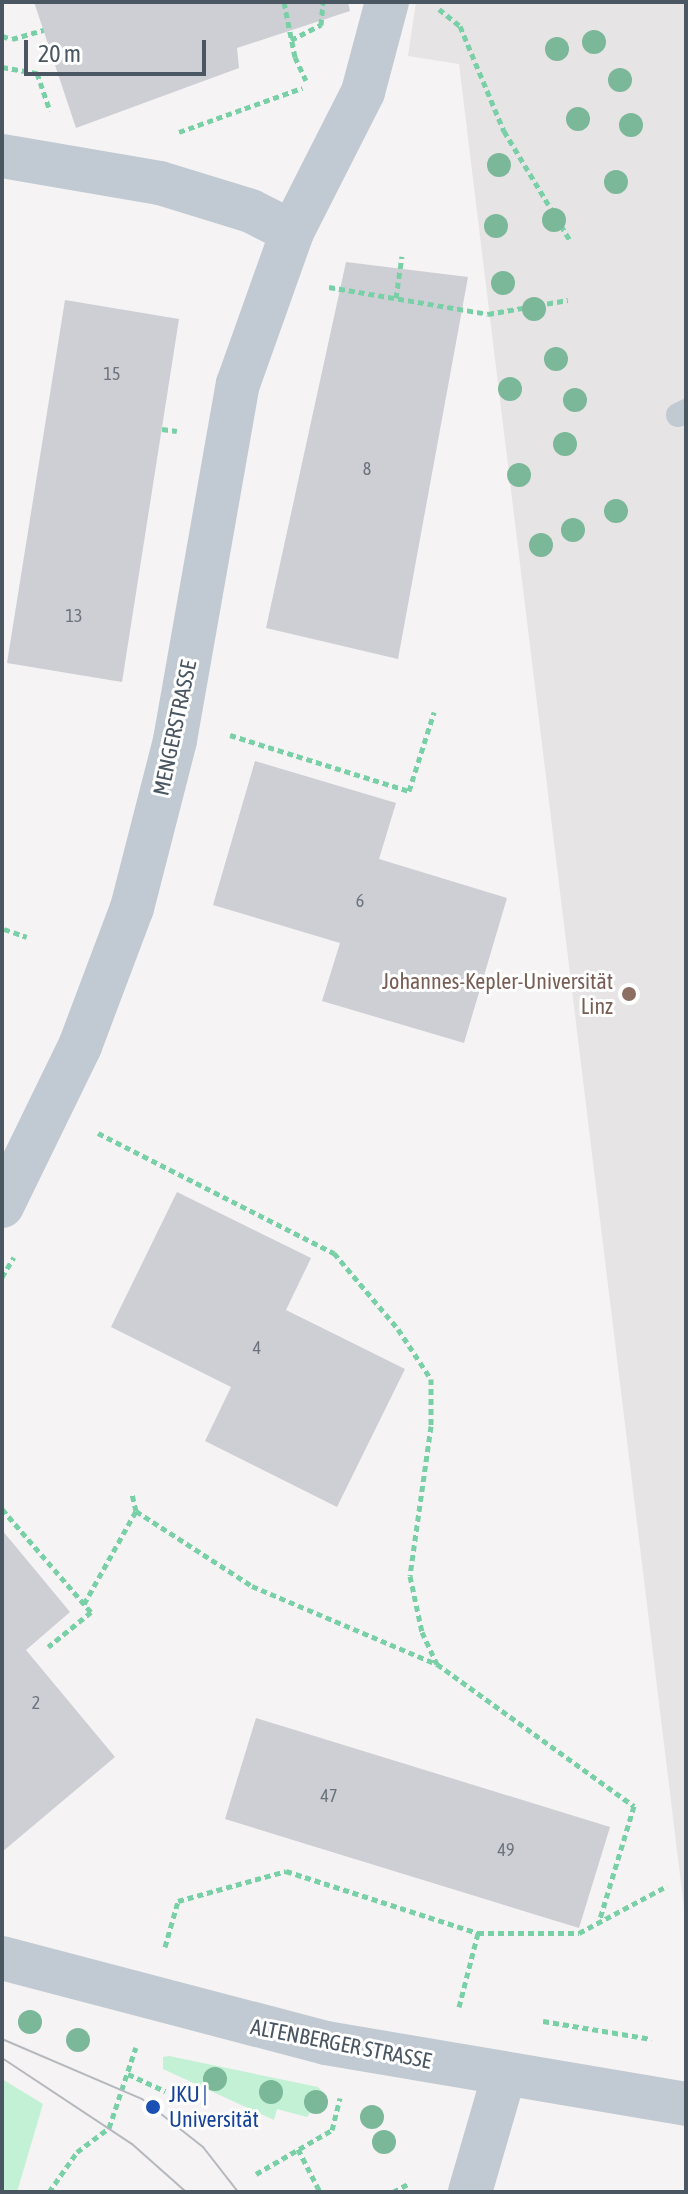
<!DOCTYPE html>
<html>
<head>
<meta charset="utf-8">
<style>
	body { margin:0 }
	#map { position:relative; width:688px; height:2194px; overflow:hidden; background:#f5f3f3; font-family:"Asap Condensed",sans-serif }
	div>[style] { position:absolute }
	.education>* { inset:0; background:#e6e4e5 }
	.green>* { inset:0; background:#c3f1d5 }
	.building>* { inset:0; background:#cdcfd5 }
	.path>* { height:5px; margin-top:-2.5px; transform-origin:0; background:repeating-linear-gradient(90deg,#7ad0a6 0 6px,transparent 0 10px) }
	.service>* { height:24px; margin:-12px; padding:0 12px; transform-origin:12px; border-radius:12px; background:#c1cad2 }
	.minor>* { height:44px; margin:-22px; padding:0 22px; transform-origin:22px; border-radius:22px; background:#c1cad2 }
	.tertiary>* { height:44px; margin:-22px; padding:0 22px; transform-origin:22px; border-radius:22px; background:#c1cad2 }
	.tram>* { height:2px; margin:-1px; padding:0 1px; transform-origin:1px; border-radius:1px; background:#b5b8bd }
	.trees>* { width:24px; height:24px; margin:-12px; border-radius:50%; background:#7bb799 }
	.dots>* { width:22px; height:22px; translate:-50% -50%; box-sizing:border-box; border:4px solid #fff; border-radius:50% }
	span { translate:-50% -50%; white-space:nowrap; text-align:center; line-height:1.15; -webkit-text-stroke:6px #fff; paint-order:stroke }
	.number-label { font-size:18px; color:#6b747e }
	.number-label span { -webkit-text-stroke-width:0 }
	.street-label { font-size:22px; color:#4a5661 }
	.education-label { font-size:22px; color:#785e54 }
	.right { translate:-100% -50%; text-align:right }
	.transit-label { font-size:22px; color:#164399 }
	.left { translate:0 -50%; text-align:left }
	.frame { position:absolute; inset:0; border:4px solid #4a5661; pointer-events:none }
	.scale { position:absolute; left:24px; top:40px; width:182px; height:36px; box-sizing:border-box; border:4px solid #4a5661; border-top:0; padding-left:10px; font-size:24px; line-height:28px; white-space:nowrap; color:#4a5661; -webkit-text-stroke:6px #fff; paint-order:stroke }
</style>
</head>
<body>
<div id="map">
	<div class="education">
		<div style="clip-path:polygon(416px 2px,686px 2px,686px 1924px,459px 64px,408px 56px)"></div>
	</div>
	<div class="green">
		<div style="clip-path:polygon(169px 2056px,318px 2087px,324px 2093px,307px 2117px,277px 2109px,274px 2120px,163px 2069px,163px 2057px)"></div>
		<div style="clip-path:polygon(2px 2079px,43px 2104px,17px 2192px,2px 2192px)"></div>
	</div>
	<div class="building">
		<div style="clip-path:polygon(34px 2px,348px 2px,350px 11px,237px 48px,239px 68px,76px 128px)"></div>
		<div style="clip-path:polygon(346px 262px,468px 277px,398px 659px,266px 628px)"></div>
		<div style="clip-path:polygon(65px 300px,179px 319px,122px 682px,7px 663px)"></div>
		<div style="clip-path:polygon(255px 761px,396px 803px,379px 859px,507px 898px,464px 1043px,322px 1001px,340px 943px,213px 905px)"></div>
		<div style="clip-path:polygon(177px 1192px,311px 1258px,286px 1310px,405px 1369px,337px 1507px,205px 1441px,231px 1387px,111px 1327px)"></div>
		<div style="clip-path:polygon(2px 1530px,70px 1612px,26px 1650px,115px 1757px,2px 1852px)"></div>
		<div style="clip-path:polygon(256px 1718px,610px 1827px,579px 1928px,225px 1819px)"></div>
	</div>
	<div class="path">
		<div style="left:284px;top:2px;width:56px;rotate:78.7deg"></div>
		<div style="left:295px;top:57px;width:26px;rotate:65deg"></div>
		<div style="left:439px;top:9px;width:27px;rotate:39deg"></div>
		<div style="left:460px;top:26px;width:114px;rotate:67.3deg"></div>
		<div style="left:504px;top:131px;width:130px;rotate:58.9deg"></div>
		<div style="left:2px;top:36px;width:10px;rotate:17deg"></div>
		<div style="left:12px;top:39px;width:33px;rotate:-16deg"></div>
		<div style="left:291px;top:40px;width:34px;rotate:-27deg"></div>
		<div style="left:321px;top:25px;width:23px;rotate:-85deg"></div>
		<div style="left:2px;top:67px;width:36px;rotate:10deg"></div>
		<div style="left:37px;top:73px;width:40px;rotate:71.1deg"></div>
		<div style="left:179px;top:132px;width:131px;rotate:-19.7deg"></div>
		<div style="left:329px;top:287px;width:161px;rotate:9.6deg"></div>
		<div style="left:488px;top:314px;width:81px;rotate:-9.9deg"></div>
		<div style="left:396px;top:298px;width:42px;rotate:-81.9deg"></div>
		<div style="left:162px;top:429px;width:15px;rotate:8deg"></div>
		<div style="left:230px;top:735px;width:188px;rotate:17.4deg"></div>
		<div style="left:409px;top:791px;width:83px;rotate:-72.4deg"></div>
		<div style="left:4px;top:929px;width:24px;rotate:19deg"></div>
		<div style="left:98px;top:1133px;width:265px;rotate:27deg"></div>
		<div style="left:334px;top:1253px;width:99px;rotate:49.9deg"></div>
		<div style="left:398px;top:1329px;width:60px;rotate:56.6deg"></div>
		<div style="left:431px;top:1379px;width:47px;rotate:90deg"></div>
		<div style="left:431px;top:1426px;width:151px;rotate:98deg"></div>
		<div style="left:410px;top:1576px;width:57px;rotate:77.9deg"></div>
		<div style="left:422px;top:1632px;width:35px;rotate:65deg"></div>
		<div style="left:2px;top:1277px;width:23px;rotate:-59deg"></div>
		<div style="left:2px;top:1509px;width:136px;rotate:49.2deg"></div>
		<div style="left:91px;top:1612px;width:55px;rotate:140.9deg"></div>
		<div style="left:136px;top:1511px;width:138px;rotate:32.9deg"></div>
		<div style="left:252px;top:1586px;width:201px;rotate:22.9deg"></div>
		<div style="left:437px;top:1664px;width:243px;rotate:35.8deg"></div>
		<div style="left:634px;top:1806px;width:121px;rotate:106.8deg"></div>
		<div style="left:84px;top:1604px;width:107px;rotate:-60.8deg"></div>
		<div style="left:136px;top:1511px;width:18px;rotate:-103deg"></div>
		<div style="left:165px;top:1947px;width:48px;rotate:-74.2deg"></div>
		<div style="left:178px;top:1901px;width:112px;rotate:-15.5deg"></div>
		<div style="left:286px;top:1871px;width:202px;rotate:17.9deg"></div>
		<div style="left:478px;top:1933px;width:101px"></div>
		<div style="left:579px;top:1933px;width:100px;rotate:-28.1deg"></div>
		<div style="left:459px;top:2007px;width:76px;rotate:-75.6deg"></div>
		<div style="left:543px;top:2021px;width:110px;rotate:9.4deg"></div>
		<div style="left:128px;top:2074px;width:41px;rotate:24.7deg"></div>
		<div style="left:298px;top:2149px;width:48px;rotate:62.9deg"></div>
		<div style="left:256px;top:2174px;width:88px;rotate:-30.1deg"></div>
		<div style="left:332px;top:2130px;width:33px;rotate:-76deg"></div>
		<div style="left:49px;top:2192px;width:49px;rotate:-55deg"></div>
		<div style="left:77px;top:2152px;width:40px;rotate:-37deg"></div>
		<div style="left:109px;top:2128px;width:85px;rotate:-71.6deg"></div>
		<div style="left:393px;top:2192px;width:17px;rotate:-28deg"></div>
	</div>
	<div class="service">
		<div style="left:678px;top:415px;width:9px;rotate:-27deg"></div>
	</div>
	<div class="minor">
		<div style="left:2px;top:156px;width:160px;rotate:9.7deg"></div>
		<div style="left:160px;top:183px;width:95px;rotate:17.1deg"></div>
		<div style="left:251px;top:211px;width:46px;rotate:27.1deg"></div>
		<div style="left:2px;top:1206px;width:178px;rotate:-64deg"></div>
		<div style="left:80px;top:1046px;width:147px;rotate:-69.4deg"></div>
		<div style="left:132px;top:908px;width:173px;rotate:-75.6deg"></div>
		<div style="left:175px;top:740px;width:362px;rotate:-80deg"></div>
		<div style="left:238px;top:384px;width:161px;rotate:-70.4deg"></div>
		<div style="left:292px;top:232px;width:157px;rotate:-63.1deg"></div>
		<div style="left:363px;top:92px;width:93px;rotate:-75.1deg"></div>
		<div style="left:470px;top:2192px;width:122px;rotate:-73.8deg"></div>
	</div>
	<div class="tertiary">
		<div style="left:2px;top:1958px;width:335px;rotate:14.7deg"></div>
		<div style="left:326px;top:2043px;width:365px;rotate:9.6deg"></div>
	</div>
	<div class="tram">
		<div style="left:2px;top:2039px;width:152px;rotate:23.2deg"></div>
		<div style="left:142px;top:2099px;width:78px;rotate:38.2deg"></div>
		<div style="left:203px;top:2147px;width:57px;rotate:52.1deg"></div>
		<div style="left:2px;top:2058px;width:156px;rotate:33.5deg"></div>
		<div style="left:132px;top:2144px;width:72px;rotate:41.6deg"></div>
	</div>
	<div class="trees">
		<div style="left:594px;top:42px"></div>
		<div style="left:557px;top:49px"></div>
		<div style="left:620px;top:80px"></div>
		<div style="left:578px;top:119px"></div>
		<div style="left:631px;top:125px"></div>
		<div style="left:499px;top:165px"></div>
		<div style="left:616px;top:182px"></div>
		<div style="left:554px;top:220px"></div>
		<div style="left:496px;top:226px"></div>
		<div style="left:503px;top:283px"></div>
		<div style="left:534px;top:309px"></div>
		<div style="left:556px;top:359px"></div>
		<div style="left:510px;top:389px"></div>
		<div style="left:575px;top:400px"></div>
		<div style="left:565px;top:444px"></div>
		<div style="left:519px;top:475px"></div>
		<div style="left:616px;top:511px"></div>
		<div style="left:573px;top:530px"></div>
		<div style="left:541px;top:545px"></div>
		<div style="left:30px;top:2022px"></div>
		<div style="left:78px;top:2040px"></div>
		<div style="left:215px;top:2079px"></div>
		<div style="left:271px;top:2092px"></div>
		<div style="left:316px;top:2102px"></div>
		<div style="left:372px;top:2117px"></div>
		<div style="left:384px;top:2142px"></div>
	</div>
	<div class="dots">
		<div style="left:629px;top:994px;background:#8d6e63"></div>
		<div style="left:153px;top:2107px;background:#1a4fb4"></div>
	</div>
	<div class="number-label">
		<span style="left:112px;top:374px">15</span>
		<span style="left:367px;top:469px">8</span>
		<span style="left:74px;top:616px">13</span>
		<span style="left:360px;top:901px">6</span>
		<span style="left:257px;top:1348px">4</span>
		<span style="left:36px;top:1703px">2</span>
		<span style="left:329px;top:1796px">47</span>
		<span style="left:506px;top:1850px">49</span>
	</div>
	<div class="street-label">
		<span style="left:175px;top:728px;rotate:-78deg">MENGERSTRASSE</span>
		<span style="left:341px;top:2044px;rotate:11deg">ALTENBERGER STRASSE</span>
	</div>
	<div class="education-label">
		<span class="right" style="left:613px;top:994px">Johannes-Kepler-Universität<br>Linz</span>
	</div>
	<div class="transit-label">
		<span class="left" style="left:169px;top:2107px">JKU |<br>Universität</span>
	</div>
	<div class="frame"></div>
	<div class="scale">20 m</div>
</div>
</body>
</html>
